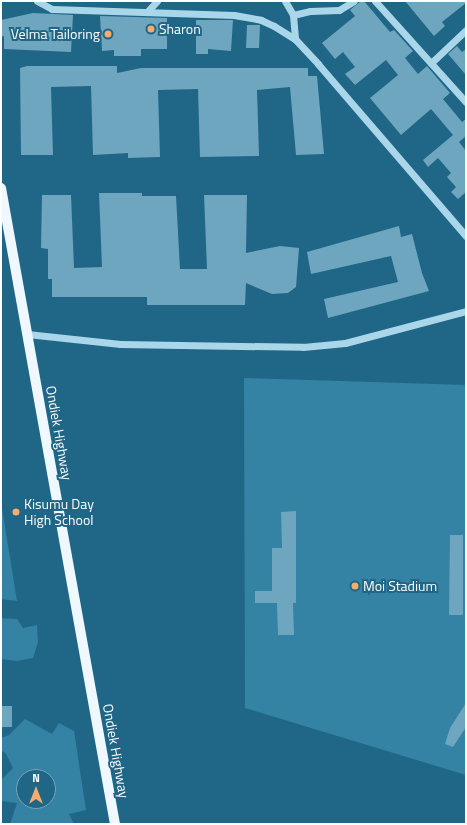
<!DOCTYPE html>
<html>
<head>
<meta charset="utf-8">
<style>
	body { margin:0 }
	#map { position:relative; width:467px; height:825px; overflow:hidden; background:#206687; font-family:"Titillium Web",sans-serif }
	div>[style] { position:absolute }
	.green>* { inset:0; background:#3482a4 }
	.building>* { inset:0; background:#6ea6bf }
	.minor>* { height:7px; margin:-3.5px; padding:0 3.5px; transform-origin:3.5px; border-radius:3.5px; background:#aad6ea }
	.major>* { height:10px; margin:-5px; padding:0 5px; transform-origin:5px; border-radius:5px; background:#eef8fe }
	.dots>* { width:11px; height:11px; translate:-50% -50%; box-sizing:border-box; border:2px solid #206687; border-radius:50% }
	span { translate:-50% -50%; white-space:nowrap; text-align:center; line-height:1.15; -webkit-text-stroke:4px #206687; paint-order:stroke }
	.poi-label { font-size:14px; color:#fff }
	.left { translate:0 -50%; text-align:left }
	.right { translate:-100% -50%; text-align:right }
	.street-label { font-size:14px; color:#fff }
	.frame { position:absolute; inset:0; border:2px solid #fff; pointer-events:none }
	.north { position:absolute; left:16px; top:769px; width:40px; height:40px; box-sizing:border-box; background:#206687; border:1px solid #79a3b7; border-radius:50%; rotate:0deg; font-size:11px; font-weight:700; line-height:16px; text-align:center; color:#fff }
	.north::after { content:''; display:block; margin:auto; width:14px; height:18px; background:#f7ac6b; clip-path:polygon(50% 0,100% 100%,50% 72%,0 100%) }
</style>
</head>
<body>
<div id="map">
	<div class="green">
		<div style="clip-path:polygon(244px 378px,466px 385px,466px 775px,245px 708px)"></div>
		<div style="clip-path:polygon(1px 502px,17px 601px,1px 599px)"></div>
		<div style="clip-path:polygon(1px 618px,17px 619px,23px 628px,37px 625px,38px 642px,33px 658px,17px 661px,1px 659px)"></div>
		<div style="clip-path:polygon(evenodd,25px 719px,52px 734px,59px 723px,74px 731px,86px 810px,69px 814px,74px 824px,10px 824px,17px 803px,1px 801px,1px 780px,13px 768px,6px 754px,1px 750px,1px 738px,9px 735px,25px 719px,24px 777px,48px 777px,48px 801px,24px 801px,24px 777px)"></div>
	</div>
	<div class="building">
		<div style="clip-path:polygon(361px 1px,364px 1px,390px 32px,394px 30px,413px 51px,405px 58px,418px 74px,427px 66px,438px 79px,450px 93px,443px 99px,462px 122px,466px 119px,466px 136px,459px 142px,466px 151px,466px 192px,458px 199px,451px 192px,456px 187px,447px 177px,451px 173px,438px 158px,428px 167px,423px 160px,453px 135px,431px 109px,401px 135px,370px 98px,398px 75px,386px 60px,355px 85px,345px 74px,355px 67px,343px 52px,335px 59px,322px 43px,355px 16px,350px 10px)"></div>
		<div style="clip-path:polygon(405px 1px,466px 1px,466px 3px,442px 22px,445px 26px,434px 36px)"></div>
		<div style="clip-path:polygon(33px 13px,73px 15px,71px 52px,4px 49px,4px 36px,1px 37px,1px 20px)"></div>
		<div style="clip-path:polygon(100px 16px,167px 18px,167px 49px,141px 49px,141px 56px,114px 56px,114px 50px,102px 51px)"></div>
		<div style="clip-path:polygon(196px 20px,233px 20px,231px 51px,208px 49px,208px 54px,196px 54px)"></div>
		<div style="clip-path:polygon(247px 25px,260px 25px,259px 48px,246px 48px)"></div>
		<div style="clip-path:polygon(457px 46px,462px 52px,466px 49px,466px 75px,448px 54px)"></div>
		<div style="clip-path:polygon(27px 66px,117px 66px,117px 73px,141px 68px,308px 68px,308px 76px,317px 76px,324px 154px,296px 155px,290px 87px,257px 90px,259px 156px,200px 157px,198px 89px,158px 90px,160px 157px,128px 158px,128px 153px,93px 155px,91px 86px,51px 87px,53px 155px,21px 155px,20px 68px)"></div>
		<div style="clip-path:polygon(99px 193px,142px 193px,142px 196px,176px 196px,180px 269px,207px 269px,204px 195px,247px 195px,246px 253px,280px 246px,299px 248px,296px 287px,288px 293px,272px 294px,246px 283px,245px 305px,147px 305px,147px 297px,52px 297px,52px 279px,48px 279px,48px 249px,41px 248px,42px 195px,71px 195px,74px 268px,102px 267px)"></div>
		<div style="clip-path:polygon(399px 226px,401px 237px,412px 234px,422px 273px,429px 291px,328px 318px,324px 299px,398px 282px,391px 256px,311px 274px,307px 252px)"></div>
		<div style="clip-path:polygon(296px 511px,296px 603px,293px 603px,294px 635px,278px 635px,277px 603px,255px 603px,255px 591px,272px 591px,272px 548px,282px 548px,281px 512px)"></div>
		<div style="clip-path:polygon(450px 535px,463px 535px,463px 615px,449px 615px)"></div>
		<div style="clip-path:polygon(466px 703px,466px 727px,453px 747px,445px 744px,450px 728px)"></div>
		<div style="clip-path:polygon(1px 706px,12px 706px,12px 727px,1px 727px)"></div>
	</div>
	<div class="minor">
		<div style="left:37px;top:1px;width:17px;rotate:28deg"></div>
		<div style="left:52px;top:9px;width:182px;rotate:1.9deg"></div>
		<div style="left:234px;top:15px;width:27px;rotate:10deg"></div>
		<div style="left:261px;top:20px;width:14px;rotate:25deg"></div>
		<div style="left:274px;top:26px;width:25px;rotate:32deg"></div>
		<div style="left:295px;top:39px;width:34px;rotate:47deg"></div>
		<div style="left:318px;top:64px;width:227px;rotate:49.3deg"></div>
		<div style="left:285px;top:1px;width:16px;rotate:60deg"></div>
		<div style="left:293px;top:15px;width:24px;rotate:85deg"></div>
		<div style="left:375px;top:1px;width:136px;rotate:48deg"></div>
		<div style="left:147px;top:12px;width:15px;rotate:-48deg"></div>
		<div style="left:293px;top:15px;width:17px;rotate:-13deg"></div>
		<div style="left:310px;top:11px;width:29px;rotate:-2deg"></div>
		<div style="left:339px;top:10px;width:17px;rotate:-31deg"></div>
		<div style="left:431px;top:63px;width:48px;rotate:-43.3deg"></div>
		<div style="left:27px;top:334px;width:94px;rotate:6.1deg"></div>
		<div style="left:120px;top:344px;width:183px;rotate:0.9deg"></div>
		<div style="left:303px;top:347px;width:42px;rotate:-5.4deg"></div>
		<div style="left:345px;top:343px;width:125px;rotate:-14.8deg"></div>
	</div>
	<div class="major">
		<div style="left:1px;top:188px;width:646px;rotate:79.84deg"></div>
	</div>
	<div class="dots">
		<div style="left:151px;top:29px;background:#f7ac6b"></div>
		<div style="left:108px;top:34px;background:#f7ac6b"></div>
		<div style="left:16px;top:512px;background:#f7ac6b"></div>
		<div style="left:355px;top:586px;background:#f7ac6b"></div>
	</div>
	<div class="poi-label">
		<span class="left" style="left:159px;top:29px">Sharon</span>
		<span class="right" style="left:100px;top:34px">Velma Tailoring</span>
		<span class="left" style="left:24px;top:512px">Kisumu Day<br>High School</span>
		<span class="left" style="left:363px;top:586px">Moi Stadium</span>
	</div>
	<div class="street-label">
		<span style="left:59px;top:433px;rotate:80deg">Ondiek Highway</span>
		<span style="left:116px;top:751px;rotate:80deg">Ondiek Highway</span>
	</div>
	<div class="frame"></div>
	<div class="north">N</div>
</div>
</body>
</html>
